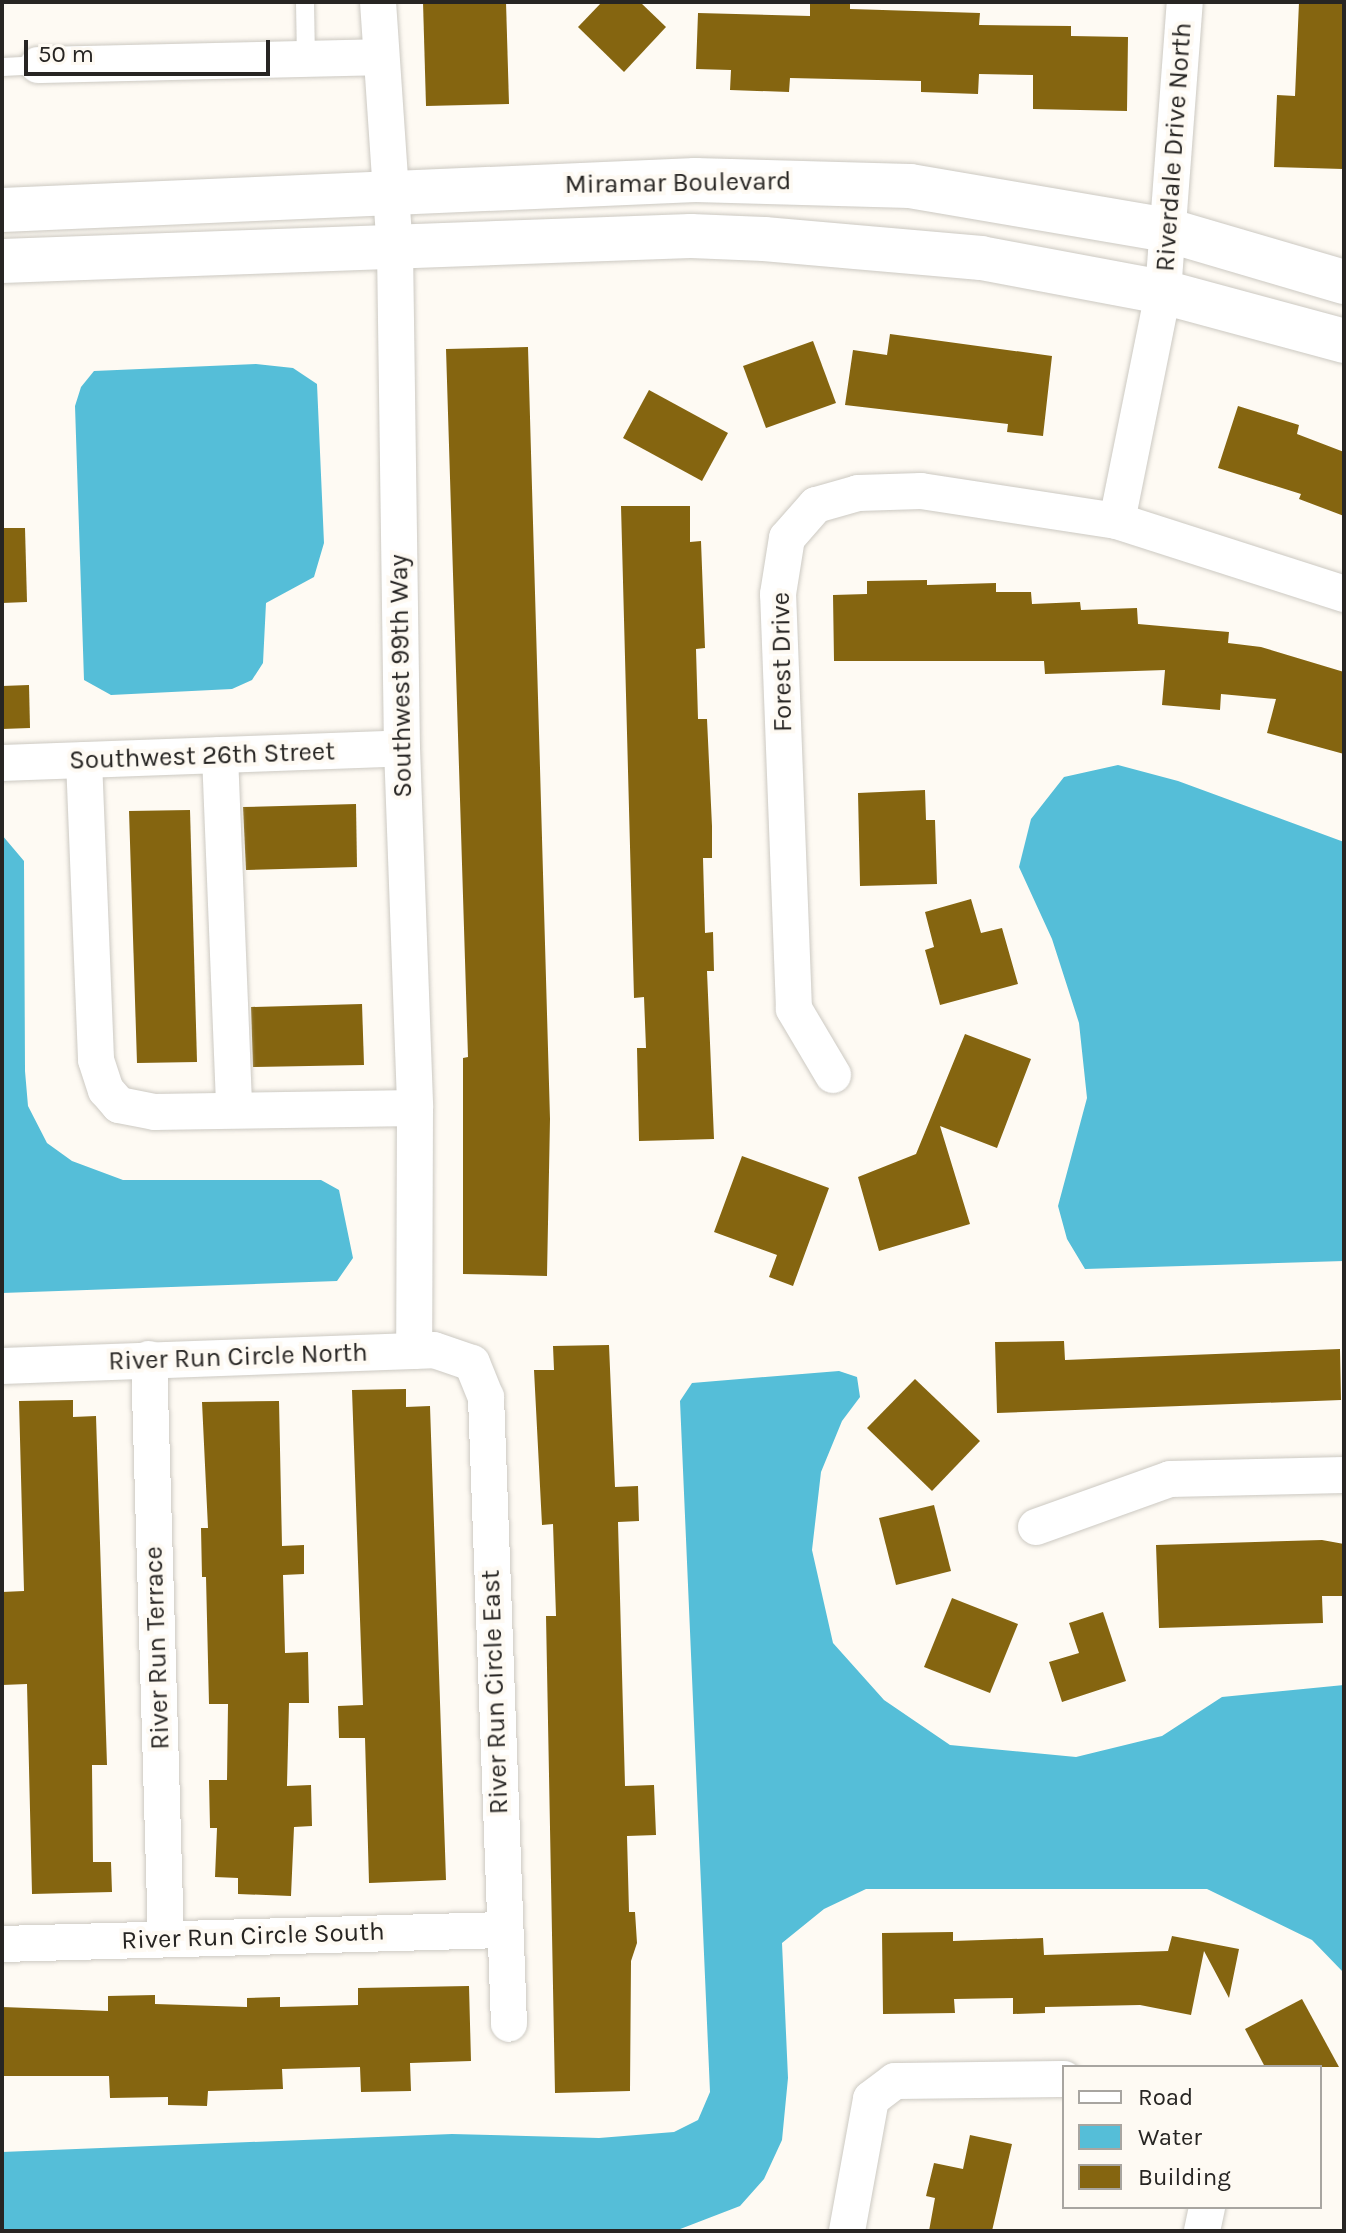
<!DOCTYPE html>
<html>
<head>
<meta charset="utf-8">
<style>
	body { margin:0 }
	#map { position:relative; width:1346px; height:2233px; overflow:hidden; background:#fefaf3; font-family:Karla,sans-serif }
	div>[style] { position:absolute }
	.water>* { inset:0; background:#55bed8 }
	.building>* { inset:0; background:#856510 }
	.roads { filter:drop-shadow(0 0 2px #ccc9c2) drop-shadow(0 0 2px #ccc9c2) }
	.lane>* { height:18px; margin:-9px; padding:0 9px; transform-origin:9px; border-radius:9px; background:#fff }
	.street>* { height:36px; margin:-18px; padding:0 18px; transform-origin:18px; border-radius:18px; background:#fff }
	.secondary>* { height:44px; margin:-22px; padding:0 22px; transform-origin:22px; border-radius:22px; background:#fff }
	span { translate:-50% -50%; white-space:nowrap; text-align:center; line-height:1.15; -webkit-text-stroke:8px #fefaf3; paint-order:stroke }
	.street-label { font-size:26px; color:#272523 }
	.frame { position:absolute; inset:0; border:4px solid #272523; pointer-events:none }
	.legend { position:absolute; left:1062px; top:2065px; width:260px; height:144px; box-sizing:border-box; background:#fefaf3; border:2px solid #a8a5a0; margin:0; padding:10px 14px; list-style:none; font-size:24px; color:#272523 }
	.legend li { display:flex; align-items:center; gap:16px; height:40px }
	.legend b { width:40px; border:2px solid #a8a5a0 }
	.scale { position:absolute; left:24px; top:40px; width:246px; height:36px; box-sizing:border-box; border:4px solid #272523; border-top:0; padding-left:10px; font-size:24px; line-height:28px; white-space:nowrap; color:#272523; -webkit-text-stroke:6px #fefaf3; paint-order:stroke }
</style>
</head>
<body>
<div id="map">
	<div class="water">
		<div style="clip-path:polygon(256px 364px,293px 368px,317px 384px,324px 543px,314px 577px,266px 603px,263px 663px,252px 680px,232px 689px,111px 695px,84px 680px,75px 406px,81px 387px,94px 371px)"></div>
		<div style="clip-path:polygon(1118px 765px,1178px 781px,1344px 842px,1344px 1261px,1085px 1269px,1067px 1239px,1058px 1206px,1087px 1098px,1079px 1023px,1052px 939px,1019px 867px,1031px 819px,1064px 777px)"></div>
		<div style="clip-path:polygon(2px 835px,24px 861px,25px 1071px,28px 1106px,47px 1143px,72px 1161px,123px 1180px,321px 1180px,339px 1190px,353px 1258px,337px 1281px,2px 1293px)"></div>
		<div style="clip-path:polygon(839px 1371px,857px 1377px,860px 1397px,842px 1421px,821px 1472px,812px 1550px,833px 1643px,884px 1700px,950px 1745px,1076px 1757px,1162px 1736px,1222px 1697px,1344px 1685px,1344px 1973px,1312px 1940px,1207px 1889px,866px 1889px,824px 1909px,782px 1943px,788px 2078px,782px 2140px,764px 2179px,740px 2206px,675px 2231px,2px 2231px,2px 2152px,452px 2134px,599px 2138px,674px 2132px,698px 2120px,710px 2092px,680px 1401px,692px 1383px)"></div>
	</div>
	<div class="building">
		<div style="clip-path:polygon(423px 2px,506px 2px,509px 104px,426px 106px)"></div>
		<div style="clip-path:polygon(602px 2px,640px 2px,666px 27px,624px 72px,578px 27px)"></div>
		<div style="clip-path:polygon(810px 2px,850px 2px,850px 9px,980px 13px,979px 25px,1071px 26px,1071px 36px,1128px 37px,1127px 111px,1033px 109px,1033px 75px,979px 74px,978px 94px,921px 92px,921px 81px,790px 78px,789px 92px,730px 90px,731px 70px,696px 69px,698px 13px,810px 16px)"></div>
		<div style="clip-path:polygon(1299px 2px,1344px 2px,1343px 169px,1274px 167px,1277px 95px,1295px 96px)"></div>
		<div style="clip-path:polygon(890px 334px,1052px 356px,1043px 436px,1007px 432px,1008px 424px,845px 405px,853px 350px,887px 355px)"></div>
		<div style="clip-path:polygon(813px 341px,836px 403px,766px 428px,743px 366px)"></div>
		<div style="clip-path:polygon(528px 347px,550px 1119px,547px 1276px,463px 1274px,463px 1058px,468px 1057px,446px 349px)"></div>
		<div style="clip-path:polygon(649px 390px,728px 433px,702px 481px,623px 438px)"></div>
		<div style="clip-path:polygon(1238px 406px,1299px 425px,1297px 434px,1344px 452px,1344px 516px,1299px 499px,1301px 494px,1218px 468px)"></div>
		<div style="clip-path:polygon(621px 506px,690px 506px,690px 542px,701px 541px,705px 648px,696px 649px,698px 719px,707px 719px,712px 826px,712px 858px,703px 858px,705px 933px,713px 932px,714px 971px,707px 971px,714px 1139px,639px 1141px,637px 1048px,646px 1048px,644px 997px,634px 998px)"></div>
		<div style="clip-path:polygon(2px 528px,25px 528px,27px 602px,2px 603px)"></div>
		<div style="clip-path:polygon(927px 580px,927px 585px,996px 583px,996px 592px,1031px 592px,1032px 604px,1080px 602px,1081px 610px,1137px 608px,1138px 624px,1229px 632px,1228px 643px,1261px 647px,1344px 672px,1344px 754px,1267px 733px,1276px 699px,1221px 694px,1220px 710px,1162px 705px,1165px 670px,1045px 674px,1044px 661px,834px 661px,833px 595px,867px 594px,867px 581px)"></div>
		<div style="clip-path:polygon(29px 685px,30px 728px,2px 729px,2px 686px)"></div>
		<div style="clip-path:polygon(925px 790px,926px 820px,935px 820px,937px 884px,860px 886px,858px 793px)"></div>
		<div style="clip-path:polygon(356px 804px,357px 867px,246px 870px,243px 807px)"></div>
		<div style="clip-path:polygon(190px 810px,197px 1062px,137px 1063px,129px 811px)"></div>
		<div style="clip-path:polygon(971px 899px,981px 933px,1002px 928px,1018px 984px,940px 1005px,925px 950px,934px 947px,925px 912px)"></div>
		<div style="clip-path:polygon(362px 1004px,364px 1065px,253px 1067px,251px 1007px)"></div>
		<div style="clip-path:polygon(965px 1034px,1031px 1059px,997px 1148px,940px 1126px,970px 1224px,879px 1251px,858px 1177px,916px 1154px)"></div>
		<div style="clip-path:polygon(742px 1156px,829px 1188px,793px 1286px,769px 1277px,777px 1255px,714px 1232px)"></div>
		<div style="clip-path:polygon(1064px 1341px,1065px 1360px,1340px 1349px,1341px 1400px,997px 1413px,995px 1342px)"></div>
		<div style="clip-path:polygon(609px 1345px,615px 1487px,638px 1486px,639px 1521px,618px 1522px,625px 1786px,654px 1785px,656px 1835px,627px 1836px,629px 1912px,635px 1912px,637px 1943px,631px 1961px,630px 2091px,555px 2093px,546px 1616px,556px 1616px,553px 1524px,542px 1525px,534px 1370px,554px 1370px,553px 1346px)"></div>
		<div style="clip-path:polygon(915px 1379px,980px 1441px,932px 1491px,867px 1428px)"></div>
		<div style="clip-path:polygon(406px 1389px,406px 1407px,430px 1406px,446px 1880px,369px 1883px,365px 1738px,339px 1738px,338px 1706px,363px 1705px,352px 1390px)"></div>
		<div style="clip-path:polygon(73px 1400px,73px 1417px,96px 1416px,107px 1765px,92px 1765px,93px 1862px,111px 1862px,112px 1892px,32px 1894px,27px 1684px,2px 1685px,2px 1592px,24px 1591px,19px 1401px)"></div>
		<div style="clip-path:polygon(279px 1401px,282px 1546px,304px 1545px,304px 1574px,283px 1575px,285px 1653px,308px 1652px,309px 1703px,289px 1703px,287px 1786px,311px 1785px,312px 1826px,294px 1827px,291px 1896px,238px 1894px,238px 1878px,215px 1877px,217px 1828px,210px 1828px,209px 1780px,227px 1780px,228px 1704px,209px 1704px,206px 1577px,202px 1577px,201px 1528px,208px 1528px,202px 1402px)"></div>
		<div style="clip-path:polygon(934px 1505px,951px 1571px,896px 1585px,879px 1518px)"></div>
		<div style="clip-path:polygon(1322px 1540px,1344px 1544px,1344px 1596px,1322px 1596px,1323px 1623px,1159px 1628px,1156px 1545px)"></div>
		<div style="clip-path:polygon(952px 1598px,1018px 1624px,990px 1693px,924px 1667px)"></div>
		<div style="clip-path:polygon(1103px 1612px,1126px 1681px,1062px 1702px,1049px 1662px,1079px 1653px,1069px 1623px)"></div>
		<div style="clip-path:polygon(953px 1932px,953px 1941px,1043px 1938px,1044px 1955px,1168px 1951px,1172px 1936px,1239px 1949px,1229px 1998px,1204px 1951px,1191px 2015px,1140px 2005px,1045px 2007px,1045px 2013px,1013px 2014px,1013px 1998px,954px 1999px,955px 2013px,883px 2014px,882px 1933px)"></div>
		<div style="clip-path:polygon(469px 1986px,471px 2061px,410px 2063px,411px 2091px,361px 2092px,360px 2067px,282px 2069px,283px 2089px,208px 2091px,207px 2106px,168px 2105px,168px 2097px,110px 2098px,109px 2076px,2px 2076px,2px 2007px,108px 2011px,108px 1996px,155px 1995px,155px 2004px,247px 2007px,247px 1998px,280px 1997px,280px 2007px,358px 2005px,358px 1988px)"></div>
		<div style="clip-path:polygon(1302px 1999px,1339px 2067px,1265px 2067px,1245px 2029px)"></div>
		<div style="clip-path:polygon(970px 2135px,1012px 2144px,992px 2231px,929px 2231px,935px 2198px,926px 2196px,934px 2163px,963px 2169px)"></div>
	</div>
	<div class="roads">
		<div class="lane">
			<div style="left:305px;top:2px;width:58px;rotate:89deg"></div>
			<div style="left:2px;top:67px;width:36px;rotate:-3deg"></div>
		</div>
		<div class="street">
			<div style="left:378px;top:2px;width:248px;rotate:86.1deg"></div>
			<div style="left:395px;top:249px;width:499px;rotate:89.2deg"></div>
			<div style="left:402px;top:748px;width:360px;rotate:87.9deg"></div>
			<div style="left:415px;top:1108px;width:243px;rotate:90.2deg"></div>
			<div style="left:38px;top:65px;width:343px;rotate:-1.3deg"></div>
			<div style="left:1117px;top:521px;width:234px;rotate:-78.6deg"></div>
			<div style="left:1163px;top:292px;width:291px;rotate:-85.7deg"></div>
			<div style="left:220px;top:755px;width:355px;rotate:87.7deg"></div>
			<div style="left:84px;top:760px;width:300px;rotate:87.7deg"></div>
			<div style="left:96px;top:1060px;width:32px;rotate:72deg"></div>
			<div style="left:106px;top:1090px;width:20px;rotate:49deg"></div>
			<div style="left:119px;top:1105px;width:37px;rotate:11deg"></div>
			<div style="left:155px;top:1112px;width:260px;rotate:-0.9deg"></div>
			<div style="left:2px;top:763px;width:400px;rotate:-2.1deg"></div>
			<div style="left:833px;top:1075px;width:77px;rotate:-120.6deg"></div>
			<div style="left:794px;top:1009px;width:415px;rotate:-92.2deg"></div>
			<div style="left:778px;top:594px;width:57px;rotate:-80.9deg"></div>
			<div style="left:787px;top:538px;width:44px;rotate:-48.7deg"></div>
			<div style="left:816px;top:505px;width:44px;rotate:-15.9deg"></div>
			<div style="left:858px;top:493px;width:63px;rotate:-1.8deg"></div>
			<div style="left:921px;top:491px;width:198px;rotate:8.7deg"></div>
			<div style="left:1117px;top:521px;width:238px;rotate:17.8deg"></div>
			<div style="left:149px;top:1359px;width:579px;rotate:88.32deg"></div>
			<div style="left:2px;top:1366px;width:432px;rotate:-2.1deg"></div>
			<div style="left:434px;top:1350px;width:40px;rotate:18.9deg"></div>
			<div style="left:472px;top:1363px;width:37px;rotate:68deg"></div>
			<div style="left:486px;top:1397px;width:627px;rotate:87.9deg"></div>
			<div style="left:1036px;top:1527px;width:142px;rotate:-19.7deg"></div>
			<div style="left:1170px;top:1479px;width:174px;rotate:-1.3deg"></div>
			<div style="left:2px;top:1944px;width:501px;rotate:-1.6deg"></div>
			<div style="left:847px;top:2231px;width:134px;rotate:-79.7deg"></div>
			<div style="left:871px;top:2099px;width:30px;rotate:-37deg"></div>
			<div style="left:895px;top:2081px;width:169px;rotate:-0.7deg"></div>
			<div style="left:1202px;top:2231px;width:25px;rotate:-78deg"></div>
		</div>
		<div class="secondary">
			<div style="left:2px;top:210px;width:694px;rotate:-2.48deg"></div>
			<div style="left:695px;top:180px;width:215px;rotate:1.6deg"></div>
			<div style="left:910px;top:186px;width:261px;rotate:9.7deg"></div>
			<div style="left:1167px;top:230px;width:184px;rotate:16.4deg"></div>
			<div style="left:2px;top:261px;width:689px;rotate:-2.08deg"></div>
			<div style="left:691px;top:236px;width:73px;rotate:2.4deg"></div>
			<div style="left:764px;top:239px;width:218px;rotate:5deg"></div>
			<div style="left:981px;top:258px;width:185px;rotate:10.6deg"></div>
			<div style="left:1163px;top:292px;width:188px;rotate:15.1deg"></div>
		</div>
	</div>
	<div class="street-label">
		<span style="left:1174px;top:147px;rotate:-86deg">Riverdale Drive North</span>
		<span style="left:678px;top:183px;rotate:-1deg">Miramar Boulevard</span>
		<span style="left:782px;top:662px;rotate:-91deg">Forest Drive</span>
		<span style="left:401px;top:676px;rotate:-91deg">Southwest 99th Way</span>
		<span style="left:202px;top:756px;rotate:-2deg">Southwest 26th Street</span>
		<span style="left:238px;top:1357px;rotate:-2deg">River Run Circle North</span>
		<span style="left:157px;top:1648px;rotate:-92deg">River Run Terrace</span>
		<span style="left:495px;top:1692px;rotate:-92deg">River Run Circle East</span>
		<span style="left:253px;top:1936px;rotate:-2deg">River Run Circle South</span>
	</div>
	<div class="frame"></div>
	<ul class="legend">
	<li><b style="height:10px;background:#fff"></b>Road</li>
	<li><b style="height:22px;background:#55bed8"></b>Water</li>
	<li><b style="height:22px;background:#856510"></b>Building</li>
	</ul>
	<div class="scale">50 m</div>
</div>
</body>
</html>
